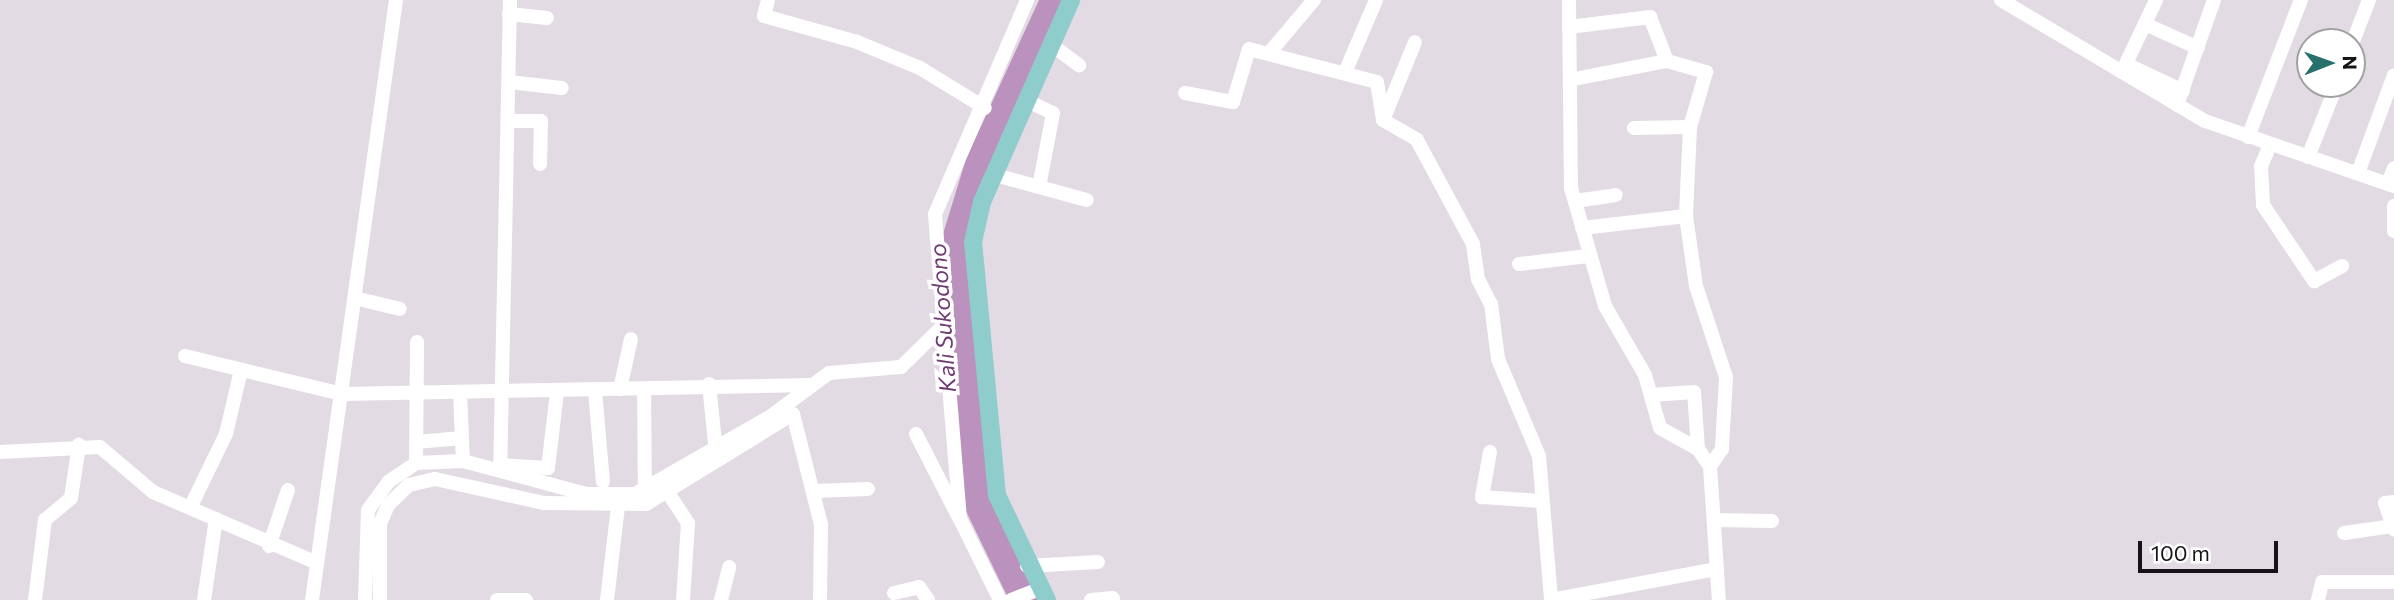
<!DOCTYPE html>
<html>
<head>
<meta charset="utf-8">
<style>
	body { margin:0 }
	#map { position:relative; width:2394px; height:600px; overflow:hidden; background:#e3dbe3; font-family:Commissioner,sans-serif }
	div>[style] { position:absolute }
	.water>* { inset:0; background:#bb92bd }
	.minor>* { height:14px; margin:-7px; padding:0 7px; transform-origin:7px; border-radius:7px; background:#fff }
	.major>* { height:18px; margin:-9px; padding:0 9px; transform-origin:9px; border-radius:9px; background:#8ecdcb }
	span { translate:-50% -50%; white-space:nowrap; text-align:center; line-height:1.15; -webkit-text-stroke:7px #fff; paint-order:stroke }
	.water-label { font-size:23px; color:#703c73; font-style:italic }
	.north { position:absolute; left:2296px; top:28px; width:70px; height:70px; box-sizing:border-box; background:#fff; border:2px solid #a2a1a2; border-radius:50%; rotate:89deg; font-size:19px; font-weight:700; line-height:28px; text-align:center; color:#171417 }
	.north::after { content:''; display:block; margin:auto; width:24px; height:32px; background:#26706d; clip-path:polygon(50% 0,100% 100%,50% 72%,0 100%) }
	.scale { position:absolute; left:2138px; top:541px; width:140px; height:32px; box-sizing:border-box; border:4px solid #171417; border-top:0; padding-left:9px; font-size:21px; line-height:24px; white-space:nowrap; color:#171417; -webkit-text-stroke:5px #fff; paint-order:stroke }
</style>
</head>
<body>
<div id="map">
	<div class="water">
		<div style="clip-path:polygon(1039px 0,1067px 0,978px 205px,996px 501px,1038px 600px,1009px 600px,965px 509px,943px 234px,966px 159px)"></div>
	</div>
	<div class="minor">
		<div style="left:510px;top:0;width:465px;rotate:91.2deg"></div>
		<div style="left:500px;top:465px;width:48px;rotate:3.6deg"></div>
		<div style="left:548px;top:468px;width:76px;rotate:-83.2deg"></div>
		<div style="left:768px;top:0;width:16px;rotate:104deg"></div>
		<div style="left:764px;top:16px;width:97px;rotate:15.6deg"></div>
		<div style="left:857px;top:42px;width:68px;rotate:22.4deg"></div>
		<div style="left:920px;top:68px;width:76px;rotate:31.6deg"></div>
		<div style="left:1569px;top:0;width:188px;rotate:89.4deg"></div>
		<div style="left:1571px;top:188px;width:123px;rotate:73.9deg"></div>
		<div style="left:1605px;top:306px;width:80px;rotate:59.9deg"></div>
		<div style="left:1645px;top:375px;width:55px;rotate:74.2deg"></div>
		<div style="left:1660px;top:428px;width:43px;rotate:28.9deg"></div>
		<div style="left:1698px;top:449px;width:21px;rotate:55deg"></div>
		<div style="left:1710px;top:466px;width:134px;rotate:86.2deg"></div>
		<div style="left:2001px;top:0;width:237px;rotate:30.7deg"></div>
		<div style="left:2205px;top:121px;width:200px;rotate:19deg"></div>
		<div style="left:509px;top:14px;width:38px;rotate:6deg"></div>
		<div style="left:2145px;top:24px;width:58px;rotate:24.4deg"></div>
		<div style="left:1569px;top:27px;width:82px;rotate:-7deg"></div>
		<div style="left:1650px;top:17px;width:47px;rotate:68.9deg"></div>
		<div style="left:2352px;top:44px;width:47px;rotate:-68.9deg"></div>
		<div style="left:1052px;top:45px;width:34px;rotate:37deg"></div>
		<div style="left:1270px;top:52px;width:68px;rotate:-49.8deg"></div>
		<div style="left:2126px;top:64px;width:63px;rotate:25.3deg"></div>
		<div style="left:1346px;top:70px;width:76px;rotate:-66.8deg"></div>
		<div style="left:2122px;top:72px;width:80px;rotate:-64.7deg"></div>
		<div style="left:1574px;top:79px;width:95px;rotate:-11deg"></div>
		<div style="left:1667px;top:61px;width:41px;rotate:15.8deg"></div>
		<div style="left:1706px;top:72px;width:57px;rotate:106.2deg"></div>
		<div style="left:1690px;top:127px;width:89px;rotate:92.6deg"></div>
		<div style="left:1686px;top:216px;width:71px;rotate:81.9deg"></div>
		<div style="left:1696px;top:286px;width:96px;rotate:71.8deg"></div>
		<div style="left:1726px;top:377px;width:72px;rotate:93.2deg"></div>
		<div style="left:1722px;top:449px;width:21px;rotate:125deg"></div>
		<div style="left:509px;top:82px;width:53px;rotate:6.5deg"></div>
		<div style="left:1185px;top:93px;width:49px;rotate:10.6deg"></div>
		<div style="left:1233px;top:102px;width:55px;rotate:-73.2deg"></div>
		<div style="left:1249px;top:49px;width:132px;rotate:14.5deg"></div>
		<div style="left:1377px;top:82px;width:38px;rotate:81deg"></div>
		<div style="left:1383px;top:120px;width:39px;rotate:30deg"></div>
		<div style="left:1417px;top:140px;width:118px;rotate:61.7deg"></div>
		<div style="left:1473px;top:244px;width:35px;rotate:82deg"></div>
		<div style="left:1478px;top:279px;width:28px;rotate:63deg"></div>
		<div style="left:1491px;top:304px;width:55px;rotate:82.7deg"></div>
		<div style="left:1498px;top:359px;width:105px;rotate:67.1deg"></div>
		<div style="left:1539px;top:456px;width:144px;rotate:85.2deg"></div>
		<div style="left:1030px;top:102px;width:25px;rotate:26deg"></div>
		<div style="left:1053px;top:113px;width:75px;rotate:100.7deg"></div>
		<div style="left:2177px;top:105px;width:111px;rotate:-70.6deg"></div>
		<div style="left:1383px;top:120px;width:84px;rotate:-67.7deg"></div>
		<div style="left:508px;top:121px;width:33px"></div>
		<div style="left:541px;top:121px;width:43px;rotate:91.3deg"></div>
		<div style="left:1634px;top:128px;width:56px;rotate:-1deg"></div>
		<div style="left:2248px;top:137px;width:147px;rotate:-68.9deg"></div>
		<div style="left:2270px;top:145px;width:23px;rotate:113deg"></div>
		<div style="left:2261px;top:166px;width:39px;rotate:87deg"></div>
		<div style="left:2263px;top:205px;width:92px;rotate:56.1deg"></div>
		<div style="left:2314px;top:281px;width:32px;rotate:-28deg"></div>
		<div style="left:2308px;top:157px;width:79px;rotate:-68.3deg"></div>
		<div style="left:2358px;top:173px;width:104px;rotate:-69.8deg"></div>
		<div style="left:995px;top:175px;width:95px;rotate:15.2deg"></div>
		<div style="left:2388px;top:183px;width:16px;rotate:-68deg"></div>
		<div style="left:1575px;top:201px;width:41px;rotate:-8.3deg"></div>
		<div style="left:2394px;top:206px;width:25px;rotate:90deg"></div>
		<div style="left:1582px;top:228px;width:105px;rotate:-6.6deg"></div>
		<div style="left:1519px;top:264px;width:70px;rotate:-6.5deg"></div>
		<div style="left:355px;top:298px;width:46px;rotate:13.7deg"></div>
		<div style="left:185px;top:356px;width:162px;rotate:13.6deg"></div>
		<div style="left:342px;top:394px;width:469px;rotate:-1.1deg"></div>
		<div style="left:709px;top:384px;width:59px;rotate:84.2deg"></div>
		<div style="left:644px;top:388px;width:108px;rotate:89.5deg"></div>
		<div style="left:620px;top:389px;width:51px;rotate:-77.6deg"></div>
		<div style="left:595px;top:391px;width:91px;rotate:85deg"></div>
		<div style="left:460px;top:393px;width:68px;rotate:87.5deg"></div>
		<div style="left:1651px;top:395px;width:43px;rotate:-4deg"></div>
		<div style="left:1694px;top:392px;width:57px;rotate:86deg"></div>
		<div style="left:916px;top:434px;width:94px;rotate:62.9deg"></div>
		<div style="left:416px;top:442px;width:46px;rotate:-5deg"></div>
		<div style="left:0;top:452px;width:100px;rotate:-2.9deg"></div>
		<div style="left:100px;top:447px;width:70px;rotate:40.3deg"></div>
		<div style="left:153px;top:492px;width:176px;rotate:23.4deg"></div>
		<div style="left:1490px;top:452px;width:46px;rotate:100.1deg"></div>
		<div style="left:1482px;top:497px;width:59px;rotate:3.9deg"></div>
		<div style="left:416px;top:463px;width:121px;rotate:-89.5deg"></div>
		<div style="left:814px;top:491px;width:54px;rotate:-2.1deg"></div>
		<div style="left:669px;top:494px;width:35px;rotate:57deg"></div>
		<div style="left:688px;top:523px;width:77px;rotate:93.7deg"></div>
		<div style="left:2394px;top:502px;width:9px;rotate:174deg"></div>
		<div style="left:2385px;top:503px;width:28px;rotate:71deg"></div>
		<div style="left:191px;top:506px;width:80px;rotate:-64.1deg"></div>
		<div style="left:226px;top:434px;width:66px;rotate:-76.8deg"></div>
		<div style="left:1714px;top:520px;width:58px;rotate:1deg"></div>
		<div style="left:2344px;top:533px;width:49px;rotate:-8.1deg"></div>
		<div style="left:269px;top:546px;width:59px;rotate:-71.3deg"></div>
		<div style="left:1027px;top:566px;width:71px;rotate:-3.2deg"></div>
		<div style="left:894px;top:593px;width:26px;rotate:-13deg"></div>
		<div style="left:919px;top:587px;width:16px;rotate:55deg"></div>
		<div style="left:35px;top:600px;width:81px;rotate:-82.9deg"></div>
		<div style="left:45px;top:520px;width:34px;rotate:-40deg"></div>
		<div style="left:71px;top:498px;width:54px;rotate:-81.4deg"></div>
		<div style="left:204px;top:600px;width:82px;rotate:-81.6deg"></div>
		<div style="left:312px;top:600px;width:606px;rotate:-82.03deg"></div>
		<div style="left:365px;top:600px;width:90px;rotate:-88.1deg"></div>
		<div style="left:368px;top:510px;width:34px;rotate:-54deg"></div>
		<div style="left:388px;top:482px;width:34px;rotate:-34deg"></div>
		<div style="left:416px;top:463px;width:47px;rotate:-2.4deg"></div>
		<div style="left:463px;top:461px;width:127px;rotate:15deg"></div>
		<div style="left:586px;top:494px;width:49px"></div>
		<div style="left:635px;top:494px;width:157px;rotate:-29.8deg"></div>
		<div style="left:771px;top:416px;width:72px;rotate:-36.6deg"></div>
		<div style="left:829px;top:373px;width:72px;rotate:-4.8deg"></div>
		<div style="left:901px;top:367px;width:66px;rotate:-44.4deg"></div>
		<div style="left:380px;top:600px;width:76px;rotate:-90deg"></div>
		<div style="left:380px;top:524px;width:21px;rotate:-67deg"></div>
		<div style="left:388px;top:505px;width:29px;rotate:-44deg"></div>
		<div style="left:409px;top:485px;width:27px;rotate:-13deg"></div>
		<div style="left:435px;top:479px;width:112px;rotate:12.4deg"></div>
		<div style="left:544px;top:503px;width:102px;rotate:0.6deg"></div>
		<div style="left:646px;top:504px;width:172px;rotate:-31.5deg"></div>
		<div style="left:793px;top:414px;width:114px;rotate:75.8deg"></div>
		<div style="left:821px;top:525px;width:75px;rotate:90.8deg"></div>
		<div style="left:497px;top:600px;width:29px"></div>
		<div style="left:607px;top:600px;width:94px;rotate:-83.3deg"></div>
		<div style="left:721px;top:600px;width:34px;rotate:-76deg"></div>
		<div style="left:1000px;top:600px;width:90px;rotate:-116.3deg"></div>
		<div style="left:960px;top:519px;width:306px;rotate:-94.7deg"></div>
		<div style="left:935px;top:214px;width:233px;rotate:-66.7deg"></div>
		<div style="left:1011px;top:600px;width:31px;rotate:-21deg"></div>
		<div style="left:1091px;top:600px;width:22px;rotate:-5deg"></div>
		<div style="left:1551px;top:600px;width:169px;rotate:-10.6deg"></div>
		<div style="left:2318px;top:600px;width:18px;rotate:-77deg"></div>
		<div style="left:2322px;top:582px;width:72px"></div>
	</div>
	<div class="major">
		<div style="left:1047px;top:600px;width:116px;rotate:-115.5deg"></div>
		<div style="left:997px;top:495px;width:254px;rotate:-95.4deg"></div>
		<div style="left:973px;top:242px;width:41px;rotate:-77.3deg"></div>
		<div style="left:982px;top:202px;width:221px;rotate:-66.2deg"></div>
	</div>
	<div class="water-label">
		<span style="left:942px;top:318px;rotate:-94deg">Kali Sukodono</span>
	</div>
	<div class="north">N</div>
	<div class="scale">100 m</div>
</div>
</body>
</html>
